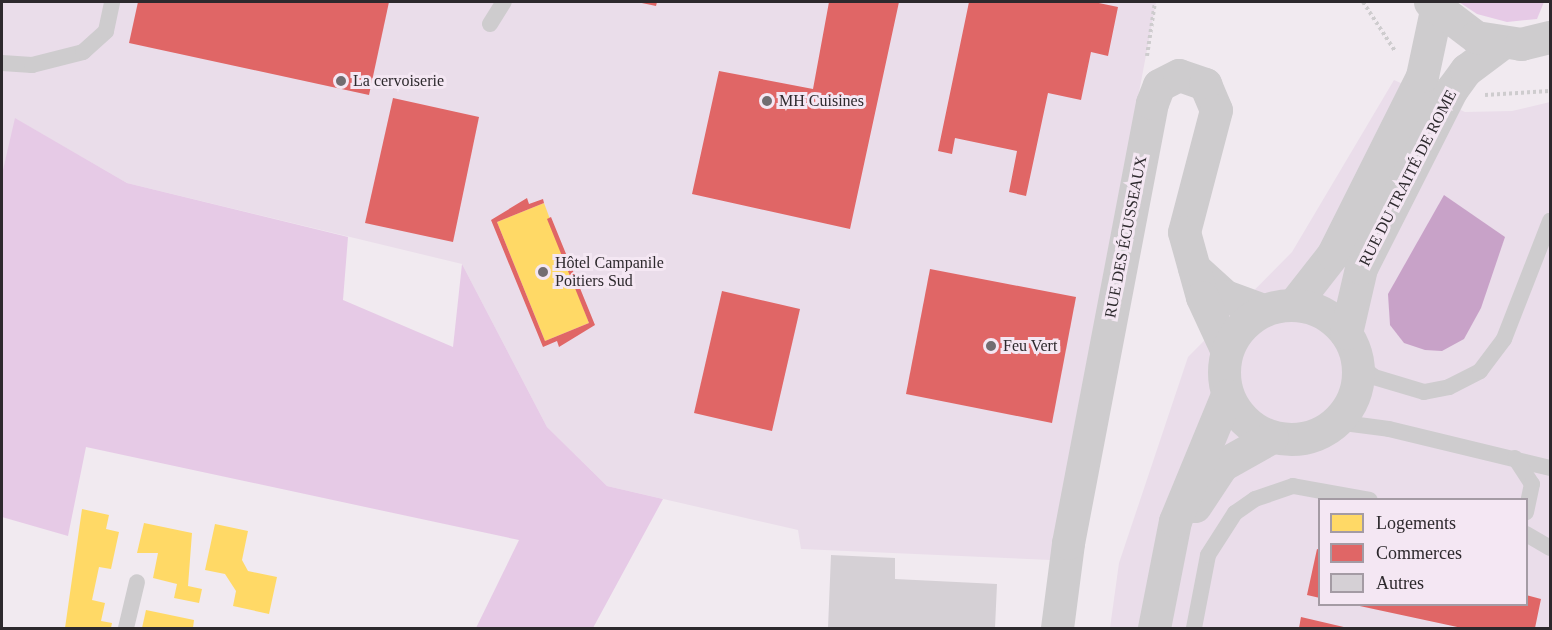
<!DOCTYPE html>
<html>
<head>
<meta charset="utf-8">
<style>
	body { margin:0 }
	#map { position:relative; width:1552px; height:630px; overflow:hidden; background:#f1eaf0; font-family:"Times New Roman",serif }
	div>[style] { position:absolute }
	.built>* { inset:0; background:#eaddea }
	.green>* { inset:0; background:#e6cae6 }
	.water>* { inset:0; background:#c8a2c8 }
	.homes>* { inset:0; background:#ffd966 }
	.shops>* { inset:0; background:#e06666 }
	.building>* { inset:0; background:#d5d0d5 }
	.path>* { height:4px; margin-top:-2px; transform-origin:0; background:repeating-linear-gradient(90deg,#ceccce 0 3px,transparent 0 6px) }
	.lane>* { height:16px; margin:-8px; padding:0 8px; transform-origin:8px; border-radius:8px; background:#ceccce }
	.street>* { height:33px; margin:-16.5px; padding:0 16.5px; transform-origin:16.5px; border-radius:16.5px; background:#ceccce }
	.secondary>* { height:33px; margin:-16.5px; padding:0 16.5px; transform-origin:16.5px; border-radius:16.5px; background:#ceccce }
	.secondary>.ring { margin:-16.5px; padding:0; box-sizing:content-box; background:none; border:33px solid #ceccce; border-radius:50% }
	.primary>* { height:33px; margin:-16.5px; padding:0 16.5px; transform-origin:16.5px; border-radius:16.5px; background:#ceccce }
	.dots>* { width:16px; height:16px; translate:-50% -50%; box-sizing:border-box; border:3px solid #f4e7f3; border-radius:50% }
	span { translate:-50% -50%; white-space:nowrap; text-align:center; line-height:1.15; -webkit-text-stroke:6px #f4e7f3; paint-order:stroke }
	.poi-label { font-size:16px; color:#2d292d }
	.left { translate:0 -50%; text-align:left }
	.street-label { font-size:16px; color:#2d292d }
	.frame { position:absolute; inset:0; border:3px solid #2d292d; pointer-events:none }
	.legend { position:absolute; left:1318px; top:498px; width:210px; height:108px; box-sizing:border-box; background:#f4e7f3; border:2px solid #a49ba4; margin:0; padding:8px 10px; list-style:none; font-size:18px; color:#2d292d }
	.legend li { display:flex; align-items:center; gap:12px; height:30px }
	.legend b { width:30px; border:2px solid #a49ba4 }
</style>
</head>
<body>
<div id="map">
	<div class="built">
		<div style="clip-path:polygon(2px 2px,1156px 2px,1051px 560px,801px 549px,798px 530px,607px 486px,547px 427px,462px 264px,127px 183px,16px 119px,2px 174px)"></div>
		<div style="clip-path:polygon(evenodd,1394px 80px,1465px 112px,1512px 111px,1550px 102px,1550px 628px,1110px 628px,1119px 563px,1188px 357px,1292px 252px,1394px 80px,1320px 500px,1526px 500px,1526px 604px,1320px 604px,1320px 500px)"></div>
	</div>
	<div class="green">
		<div style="clip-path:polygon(1459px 2px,1544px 2px,1537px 19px,1507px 22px,1477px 14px)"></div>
		<div style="clip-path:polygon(15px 118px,127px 183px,348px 237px,343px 300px,453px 347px,462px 264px,547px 427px,607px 486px,663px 499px,593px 628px,476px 628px,519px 540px,86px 447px,68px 536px,2px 517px,2px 174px)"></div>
	</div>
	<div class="water">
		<div style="clip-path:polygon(1444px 195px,1505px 237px,1481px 308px,1464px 339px,1442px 351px,1425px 350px,1404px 343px,1390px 325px,1388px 294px)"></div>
	</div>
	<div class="homes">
		<div style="clip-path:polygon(544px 203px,589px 323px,545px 341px,497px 222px)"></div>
		<div style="clip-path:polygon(82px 509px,109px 515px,106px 529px,119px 532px,111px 569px,99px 567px,92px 600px,105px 603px,101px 621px,112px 623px,111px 628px,65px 628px)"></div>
		<div style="clip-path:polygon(144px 523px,192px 533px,188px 586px,202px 589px,199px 603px,174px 598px,177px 584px,153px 578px,158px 553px,137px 553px)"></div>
		<div style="clip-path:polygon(215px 524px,248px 531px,242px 560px,248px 571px,277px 577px,269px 614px,233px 606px,236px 591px,225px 574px,205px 570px)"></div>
		<div style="clip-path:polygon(146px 610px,194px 620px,193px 628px,142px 628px)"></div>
	</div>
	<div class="shops">
		<div style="clip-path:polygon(138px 2px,389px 2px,369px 95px,129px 43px)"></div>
		<div style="clip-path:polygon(637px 2px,657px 2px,656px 6px)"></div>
		<div style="clip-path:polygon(829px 2px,899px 2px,850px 229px,692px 194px,719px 71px,813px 89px)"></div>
		<div style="clip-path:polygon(969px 2px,1094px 2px,1118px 7px,1108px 56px,1091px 52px,1081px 100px,1048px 93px,1026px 196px,1009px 192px,1017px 151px,955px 138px,952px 154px,938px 151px)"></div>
		<div style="clip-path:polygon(393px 98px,479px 117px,453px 242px,365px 223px)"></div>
		<div style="clip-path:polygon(527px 198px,529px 204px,543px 199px,544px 203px,497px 222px,545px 341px,589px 323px,547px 219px,551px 217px,595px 325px,559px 347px,557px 341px,543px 347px,491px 220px)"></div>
		<div style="clip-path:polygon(930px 269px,1076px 297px,1052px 423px,906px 394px)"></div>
		<div style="clip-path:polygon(722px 291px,800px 309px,772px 431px,694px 413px)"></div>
		<div style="clip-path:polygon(1317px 549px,1320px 550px,1320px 598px,1307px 595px)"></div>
		<div style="clip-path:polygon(1526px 595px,1541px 599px,1535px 628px,1462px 628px,1355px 605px,1526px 604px)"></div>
		<div style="clip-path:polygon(1301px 617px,1348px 628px,1299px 628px)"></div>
	</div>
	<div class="building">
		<div style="clip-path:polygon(831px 555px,895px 558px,895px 579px,997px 584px,995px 628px,828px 628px)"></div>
	</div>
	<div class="path">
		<div style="left:1363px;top:2px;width:59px;rotate:56.9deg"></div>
		<div style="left:1147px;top:56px;width:55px;rotate:-81.6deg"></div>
		<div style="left:1485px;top:95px;width:65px;rotate:-3.5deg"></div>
	</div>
	<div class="lane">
		<div style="left:490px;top:24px;width:26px;rotate:-58deg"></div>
		<div style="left:2px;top:63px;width:30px;rotate:4deg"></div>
		<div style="left:32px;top:65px;width:53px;rotate:-14.3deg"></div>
		<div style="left:83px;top:52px;width:31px;rotate:-42deg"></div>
		<div style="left:106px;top:31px;width:30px;rotate:-78deg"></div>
		<div style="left:1358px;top:363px;width:21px;rotate:41deg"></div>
		<div style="left:1374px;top:377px;width:52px;rotate:16.7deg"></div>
		<div style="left:1424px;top:392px;width:25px;rotate:-11deg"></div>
		<div style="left:1449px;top:387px;width:35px;rotate:-27deg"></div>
		<div style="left:1480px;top:371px;width:40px;rotate:-53deg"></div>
		<div style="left:1504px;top:339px;width:127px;rotate:-68.7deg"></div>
		<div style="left:1336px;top:422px;width:53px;rotate:7.5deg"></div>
		<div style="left:1389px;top:429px;width:166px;rotate:13.6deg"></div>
		<div style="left:1515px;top:458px;width:31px;rotate:57deg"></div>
		<div style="left:1532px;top:484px;width:29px;rotate:102deg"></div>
		<div style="left:1526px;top:534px;width:28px;rotate:30deg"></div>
		<div style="left:126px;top:628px;width:47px;rotate:-76.6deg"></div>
		<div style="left:1194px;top:628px;width:74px;rotate:-79.1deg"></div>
		<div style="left:1208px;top:555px;width:50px;rotate:-57.3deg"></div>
		<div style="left:1235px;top:513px;width:24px;rotate:-35deg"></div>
		<div style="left:1255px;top:499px;width:40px;rotate:-18.9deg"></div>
		<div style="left:1293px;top:486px;width:78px;rotate:10.3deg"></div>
	</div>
	<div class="street">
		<div style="left:1194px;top:268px;width:42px;rotate:42.1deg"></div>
		<div style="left:1225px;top:296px;width:40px;rotate:20.2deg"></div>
		<div style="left:1057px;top:628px;width:86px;rotate:-82.6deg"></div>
		<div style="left:1068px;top:543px;width:448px;rotate:-79.2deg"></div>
		<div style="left:1152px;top:103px;width:19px;rotate:-69deg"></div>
		<div style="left:1159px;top:85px;width:22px;rotate:-27deg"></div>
		<div style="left:1179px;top:75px;width:28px;rotate:19deg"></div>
		<div style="left:1205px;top:84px;width:28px;rotate:67deg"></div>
		<div style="left:1216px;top:110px;width:126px;rotate:104.7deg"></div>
		<div style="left:1184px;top:232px;width:67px;rotate:74.5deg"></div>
		<div style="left:1202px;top:297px;width:57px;rotate:65.2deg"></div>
	</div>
	<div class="secondary">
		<div style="left:1294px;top:304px;width:63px;rotate:-52deg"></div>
		<div style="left:1333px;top:254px;width:199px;rotate:-63.4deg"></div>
		<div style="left:1422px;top:76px;width:67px;rotate:-78deg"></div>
		<div class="ring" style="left:1224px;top:305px;width:101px;height:101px"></div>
		<div style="left:1346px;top:333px;width:67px;rotate:-77deg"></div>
		<div style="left:1361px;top:268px;width:201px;rotate:-63.1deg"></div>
		<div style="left:1452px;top:89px;width:24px;rotate:-54deg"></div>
		<div style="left:1466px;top:70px;width:45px;rotate:-36.9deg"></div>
		<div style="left:1195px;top:506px;width:49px;rotate:-56.6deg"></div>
		<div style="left:1222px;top:465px;width:57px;rotate:-29.2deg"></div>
		<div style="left:1154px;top:628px;width:109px;rotate:-78.9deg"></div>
		<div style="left:1175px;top:521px;width:136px;rotate:-67.6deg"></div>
	</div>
	<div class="primary">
		<div style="left:1430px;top:2px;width:58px;rotate:37.3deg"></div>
		<div style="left:1476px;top:37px;width:46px;rotate:8.8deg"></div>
		<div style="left:1521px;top:44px;width:30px;rotate:-14deg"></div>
	</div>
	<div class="dots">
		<div style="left:341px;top:81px;background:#726d71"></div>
		<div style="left:767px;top:101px;background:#726d71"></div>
		<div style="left:543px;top:272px;background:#726d71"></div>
		<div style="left:991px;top:346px;background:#726d71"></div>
	</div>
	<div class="poi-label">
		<span class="left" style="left:353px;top:81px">La cervoiserie</span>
		<span class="left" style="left:779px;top:101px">MH Cuisines</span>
		<span class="left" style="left:555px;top:272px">Hôtel Campanile<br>Poitiers Sud</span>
		<span class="left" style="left:1003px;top:346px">Feu Vert</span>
	</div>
	<div class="street-label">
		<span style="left:1408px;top:178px;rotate:-63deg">RUE DU TRAITÉ DE ROME</span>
		<span style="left:1126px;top:237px;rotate:-79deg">RUE DES ÉCUSSEAUX</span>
	</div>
	<div class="frame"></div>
	<ul class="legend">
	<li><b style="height:16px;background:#ffd966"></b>Logements</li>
	<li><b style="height:16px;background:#e06666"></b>Commerces</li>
	<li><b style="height:16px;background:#d5d0d5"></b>Autres</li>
	</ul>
</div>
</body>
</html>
